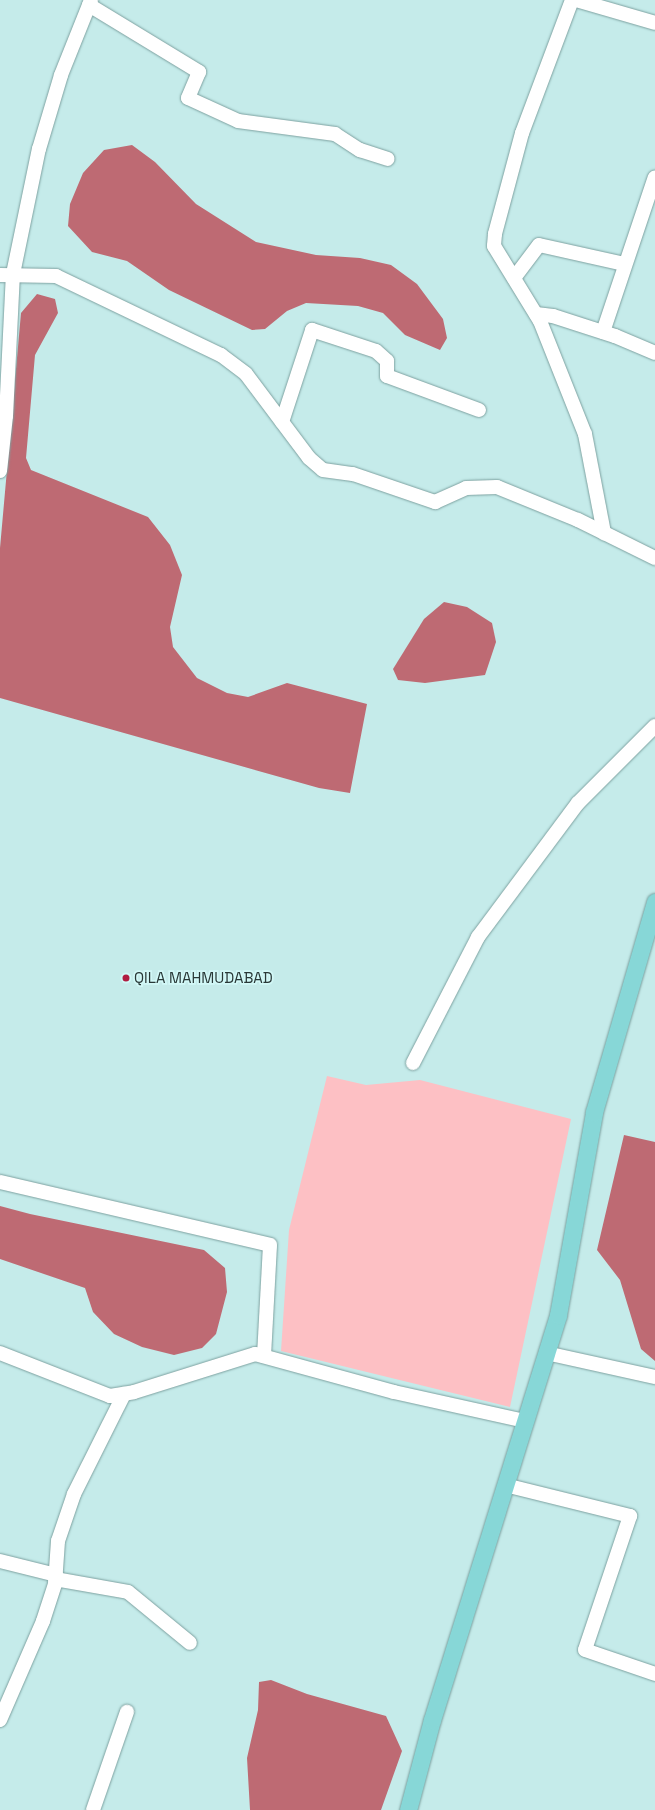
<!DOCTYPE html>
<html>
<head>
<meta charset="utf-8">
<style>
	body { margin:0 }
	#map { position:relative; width:655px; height:1810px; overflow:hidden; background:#c5ebea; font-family:"Space Grotesk",sans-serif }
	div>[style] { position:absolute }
	.green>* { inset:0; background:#fdc0c4 }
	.water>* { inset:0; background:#be6a73 }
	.roads { filter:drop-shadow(0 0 1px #7da1a0) drop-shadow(0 0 1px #7da1a0) }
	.minor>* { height:14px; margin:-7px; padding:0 7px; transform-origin:7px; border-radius:7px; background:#fff }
	.major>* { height:17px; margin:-8.5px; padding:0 8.5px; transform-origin:8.5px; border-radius:8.5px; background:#87d7d7 }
	.dots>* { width:11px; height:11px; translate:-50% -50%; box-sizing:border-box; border:2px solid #d2f8f7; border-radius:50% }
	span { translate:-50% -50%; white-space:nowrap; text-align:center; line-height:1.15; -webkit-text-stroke:3.5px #d2f8f7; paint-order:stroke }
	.poi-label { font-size:15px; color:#293837 }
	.left { translate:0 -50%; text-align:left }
</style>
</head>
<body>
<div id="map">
	<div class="green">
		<div style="clip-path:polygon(327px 1076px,366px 1085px,420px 1080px,571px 1119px,510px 1407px,281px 1351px,289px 1230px)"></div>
	</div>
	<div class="water">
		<div style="clip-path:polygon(132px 145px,155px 162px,196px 204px,256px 242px,316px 255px,360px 258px,391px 265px,417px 284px,443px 319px,447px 338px,440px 350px,405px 335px,383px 313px,358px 306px,306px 303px,287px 311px,265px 329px,252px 330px,169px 290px,127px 261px,92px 252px,68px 226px,70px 204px,83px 173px,104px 150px)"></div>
		<div style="clip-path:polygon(37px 294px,55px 299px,58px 313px,35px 355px,26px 458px,31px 470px,148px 517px,170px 545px,182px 575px,170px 627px,173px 647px,197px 678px,227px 693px,248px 697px,287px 683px,367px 704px,350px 793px,319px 788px,0 698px,0 548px,21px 313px)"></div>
		<div style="clip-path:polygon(444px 602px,467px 607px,492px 623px,496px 642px,485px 675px,425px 683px,398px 680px,393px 669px,424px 619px)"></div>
		<div style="clip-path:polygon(624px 1135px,655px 1142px,655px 1361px,641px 1349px,620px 1280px,597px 1250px)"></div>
		<div style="clip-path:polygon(0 1206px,30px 1214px,204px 1250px,225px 1268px,227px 1292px,216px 1334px,202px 1348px,174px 1355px,142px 1347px,114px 1334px,93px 1312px,85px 1288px,0 1259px)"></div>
		<div style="clip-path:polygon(271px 1680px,307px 1694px,386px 1716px,402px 1751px,381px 1810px,250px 1810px,247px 1758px,258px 1710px,259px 1682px)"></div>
	</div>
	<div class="roads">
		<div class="minor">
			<div style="left:572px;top:0;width:142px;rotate:110.6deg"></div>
			<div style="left:522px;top:133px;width:105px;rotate:105deg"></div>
			<div style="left:495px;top:234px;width:12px;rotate:95deg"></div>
			<div style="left:494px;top:246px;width:88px;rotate:58.5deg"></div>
			<div style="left:540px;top:321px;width:122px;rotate:68.3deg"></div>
			<div style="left:585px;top:434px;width:101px;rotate:79.1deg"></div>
			<div style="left:576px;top:0;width:82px;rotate:16.2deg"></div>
			<div style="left:89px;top:5px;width:129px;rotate:31.3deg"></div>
			<div style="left:199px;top:72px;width:28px;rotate:113deg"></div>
			<div style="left:188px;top:98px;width:55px;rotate:24.7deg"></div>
			<div style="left:238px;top:121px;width:98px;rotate:7.6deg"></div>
			<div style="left:335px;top:134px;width:30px;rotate:33deg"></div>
			<div style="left:360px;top:150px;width:29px;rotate:18deg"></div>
			<div style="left:0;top:275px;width:56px;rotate:1deg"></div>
			<div style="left:56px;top:276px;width:183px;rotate:25.6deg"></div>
			<div style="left:221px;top:355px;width:31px;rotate:37deg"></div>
			<div style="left:246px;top:374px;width:105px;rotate:53.1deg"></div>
			<div style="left:309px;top:458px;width:18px;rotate:41deg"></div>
			<div style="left:323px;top:470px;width:30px;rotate:8deg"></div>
			<div style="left:353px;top:474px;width:87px;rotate:18.9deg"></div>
			<div style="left:435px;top:502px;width:34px;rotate:-24deg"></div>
			<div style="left:466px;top:488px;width:31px;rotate:-2deg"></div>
			<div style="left:497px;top:487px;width:87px;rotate:22.2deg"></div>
			<div style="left:578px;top:520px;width:86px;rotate:26.3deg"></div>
			<div style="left:514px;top:278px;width:41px;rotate:-52.9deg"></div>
			<div style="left:539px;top:245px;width:88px;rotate:12.5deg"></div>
			<div style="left:536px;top:314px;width:17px;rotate:7deg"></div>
			<div style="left:553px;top:316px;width:65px;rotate:17.9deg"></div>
			<div style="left:615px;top:336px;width:43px;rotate:23deg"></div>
			<div style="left:603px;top:332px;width:163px;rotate:-71.5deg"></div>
			<div style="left:282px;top:422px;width:97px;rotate:-71.9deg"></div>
			<div style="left:312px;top:330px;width:67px;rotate:18.2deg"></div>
			<div style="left:376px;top:351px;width:15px;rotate:42deg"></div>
			<div style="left:387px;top:361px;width:15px;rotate:90deg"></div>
			<div style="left:387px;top:376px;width:98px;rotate:20.3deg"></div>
			<div style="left:0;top:471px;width:55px;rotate:-83.8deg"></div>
			<div style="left:6px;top:416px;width:142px;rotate:-87.2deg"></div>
			<div style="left:13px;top:274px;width:128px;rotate:-78.3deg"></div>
			<div style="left:39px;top:149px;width:77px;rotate:-73.4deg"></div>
			<div style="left:61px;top:75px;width:81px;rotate:-68.2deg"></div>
			<div style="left:413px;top:1063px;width:142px;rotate:-62.7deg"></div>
			<div style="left:478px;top:937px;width:167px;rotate:-53.3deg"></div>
			<div style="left:578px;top:803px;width:109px;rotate:-45deg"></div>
			<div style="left:0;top:1182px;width:277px;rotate:13.1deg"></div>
			<div style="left:270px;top:1245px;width:111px;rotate:93.1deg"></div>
			<div style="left:0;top:1353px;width:118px;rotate:21.4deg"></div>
			<div style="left:110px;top:1396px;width:24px;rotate:-9deg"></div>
			<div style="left:134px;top:1392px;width:127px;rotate:-17.4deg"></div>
			<div style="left:255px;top:1354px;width:144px;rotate:15.3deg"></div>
			<div style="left:394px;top:1392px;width:134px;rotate:12.5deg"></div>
			<div style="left:546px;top:1353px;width:112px;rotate:12.4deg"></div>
			<div style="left:505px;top:1485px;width:129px;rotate:13.9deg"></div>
			<div style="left:630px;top:1516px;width:141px;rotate:108.6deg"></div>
			<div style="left:585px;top:1650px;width:74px;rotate:18.9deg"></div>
			<div style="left:0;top:1561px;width:58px;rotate:14deg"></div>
			<div style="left:55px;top:1579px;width:74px;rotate:10.1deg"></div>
			<div style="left:128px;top:1592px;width:80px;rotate:39.4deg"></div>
			<div style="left:0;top:1720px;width:108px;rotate:-66.5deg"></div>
			<div style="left:43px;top:1621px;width:39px;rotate:-72deg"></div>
			<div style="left:55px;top:1584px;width:43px;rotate:-86deg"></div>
			<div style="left:58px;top:1541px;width:50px;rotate:-71.2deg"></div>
			<div style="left:74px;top:1494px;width:112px;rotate:-63.4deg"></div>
			<div style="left:93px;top:1810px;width:104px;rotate:-70.9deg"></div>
		</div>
		<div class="major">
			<div style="left:408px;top:1810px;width:93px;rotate:-75.1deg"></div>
			<div style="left:432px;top:1720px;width:424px;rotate:-72.7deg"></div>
			<div style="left:558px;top:1315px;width:206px;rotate:-79.9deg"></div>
			<div style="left:594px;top:1112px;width:219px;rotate:-73.8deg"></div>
		</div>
	</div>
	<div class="dots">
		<div style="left:126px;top:978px;background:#b01c41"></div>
	</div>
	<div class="poi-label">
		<span class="left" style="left:134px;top:978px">QILA MAHMUDABAD</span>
	</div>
</div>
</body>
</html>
